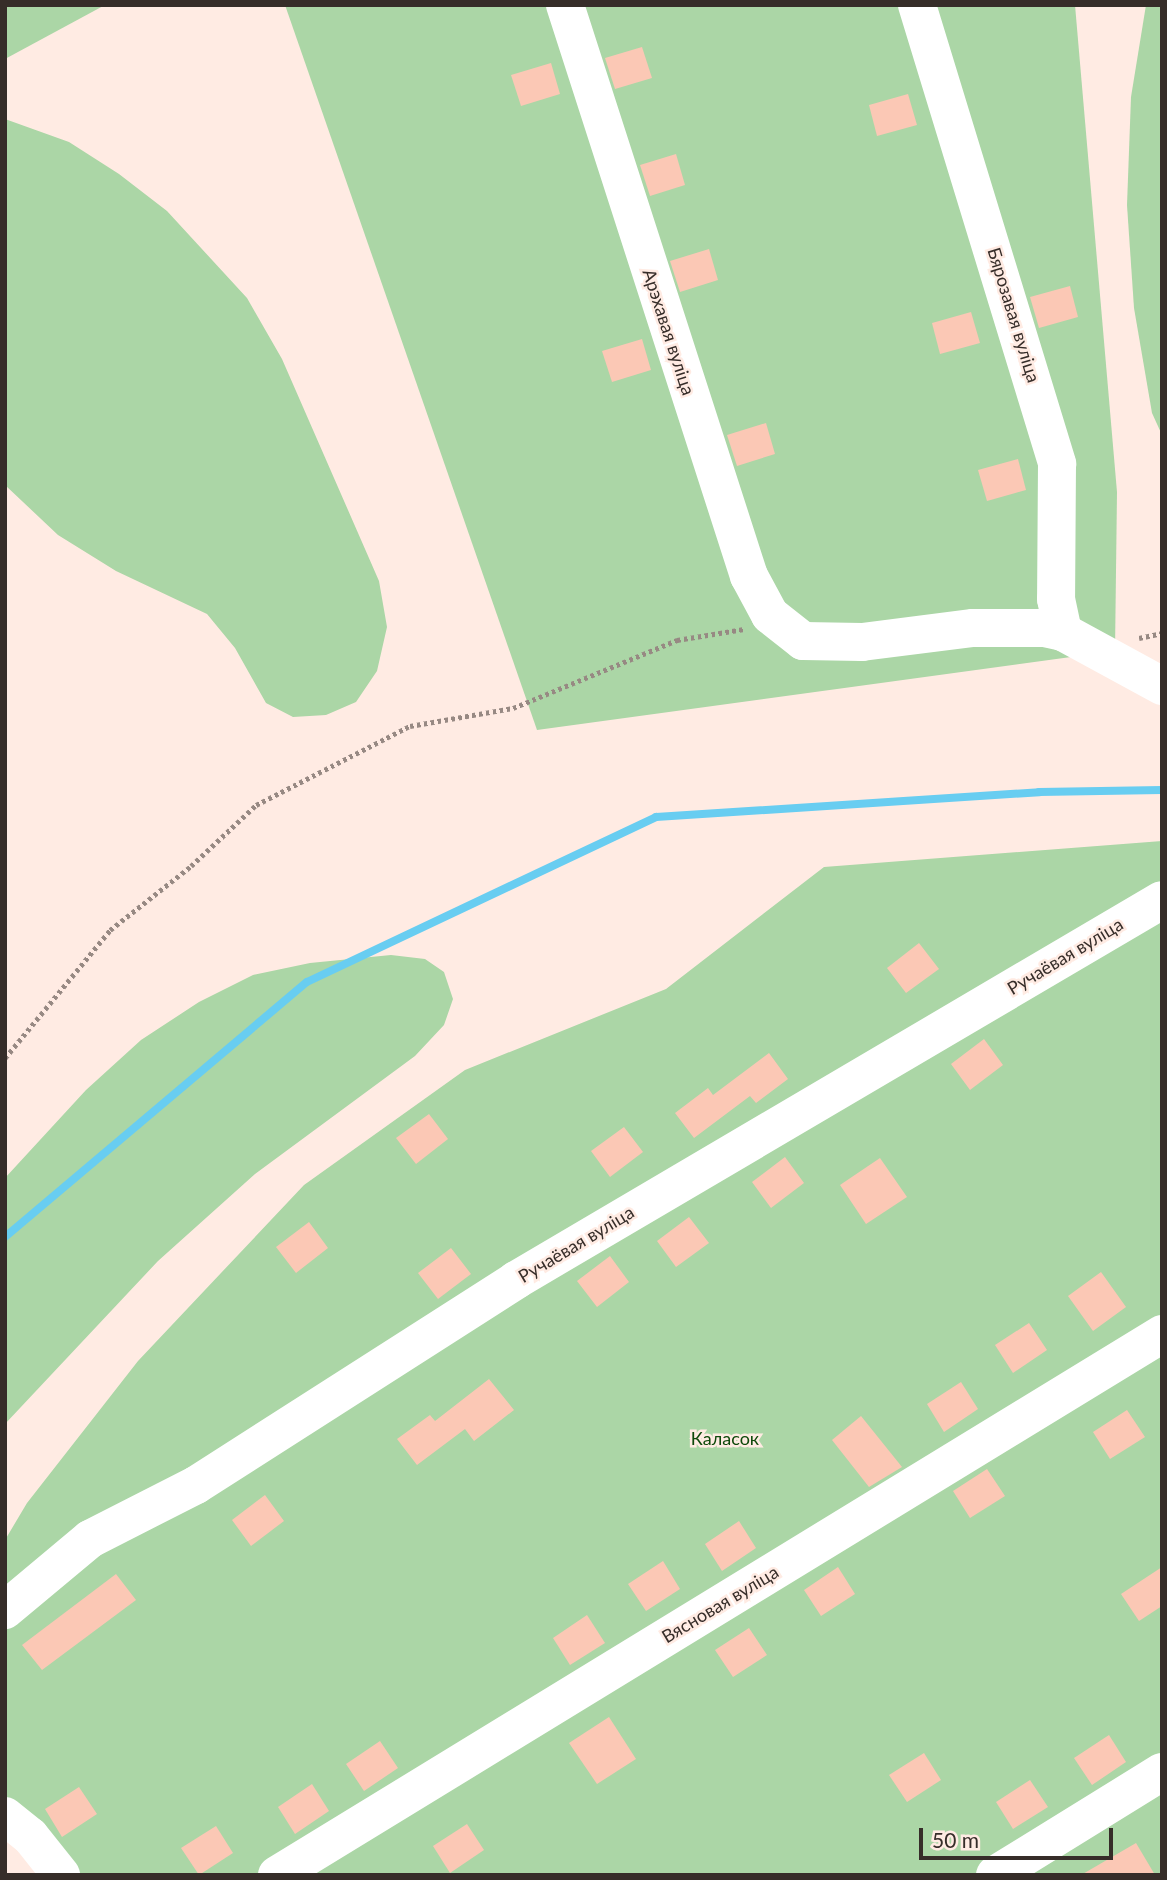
<!DOCTYPE html>
<html>
<head>
<meta charset="utf-8">
<style>
	body { margin:0 }
	#map { position:relative; width:1167px; height:1880px; overflow:hidden; background:#ffebe3; font-family:Lato,sans-serif }
	div>[style] { position:absolute }
	.green>* { inset:0; background:#abd6a6 }
	.stream>* { height:8px; margin:-4px; padding:0 4px; transform-origin:4px; border-radius:4px; background:#68cdf1 }
	.building>* { inset:0; background:#fbc8b5 }
	.path>* { height:4.5px; margin-top:-2.25px; transform-origin:0; background:repeating-linear-gradient(90deg,#978983 0 3.5px,transparent 0 7px) }
	.minor>* { height:38px; margin:-19px; padding:0 19px; transform-origin:19px; border-radius:19px; background:#fff }
	span { translate:-50% -50%; white-space:nowrap; text-align:center; line-height:1.15; -webkit-text-stroke:5px #ffebe3; paint-order:stroke }
	.street-label { font-size:18px; color:#362d29 }
	.park-label { font-size:18px; color:#0e490a }
	.frame { position:absolute; inset:0; border:7px solid #362d29; pointer-events:none }
	.scale { position:absolute; left:919px; top:1828px; width:194px; height:32px; box-sizing:border-box; border:4px solid #362d29; border-top:0; padding-left:9px; font-size:21px; line-height:24px; white-space:nowrap; color:#362d29; -webkit-text-stroke:5px #ffebe3; paint-order:stroke }
</style>
</head>
<body>
<div id="map">
	<div class="green">
		<div style="clip-path:polygon(5px 5px,105px 5px,5px 59px)"></div>
		<div style="clip-path:polygon(285px 5px,1075px 5px,1117px 492px,1115px 651px,537px 730px)"></div>
		<div style="clip-path:polygon(1146px 5px,1162px 5px,1162px 435px,1152px 413px,1134px 308px,1127px 205px,1131px 97px)"></div>
		<div style="clip-path:polygon(5px 119px,69px 142px,119px 174px,167px 211px,247px 298px,282px 359px,379px 581px,387px 627px,377px 671px,356px 702px,326px 715px,293px 717px,266px 703px,235px 648px,207px 614px,116px 571px,58px 535px,5px 485px)"></div>
		<div style="clip-path:polygon(1162px 841px,1162px 1875px,61px 1875px,5px 1816px,5px 1540px,27px 1503px,138px 1361px,304px 1185px,465px 1070px,666px 989px,824px 867px)"></div>
		<div style="clip-path:polygon(391px 955px,425px 959px,444px 972px,453px 999px,444px 1025px,415px 1056px,255px 1174px,158px 1261px,5px 1424px,5px 1178px,86px 1090px,141px 1040px,199px 1002px,253px 975px,310px 963px)"></div>
	</div>
	<div class="stream">
		<div style="left:5px;top:1237px;width:395px;rotate:-40.2deg"></div>
		<div style="left:307px;top:982px;width:386px;rotate:-25.3deg"></div>
		<div style="left:656px;top:817px;width:384px;rotate:-3.7deg"></div>
		<div style="left:1039px;top:792px;width:123px;rotate:-0.9deg"></div>
	</div>
	<div class="building">
		<div style="clip-path:polygon(642px 47px,652px 78px,615px 89px,605px 58px)"></div>
		<div style="clip-path:polygon(551px 63px,560px 94px,521px 106px,511px 75px)"></div>
		<div style="clip-path:polygon(908px 94px,917px 125px,877px 136px,869px 105px)"></div>
		<div style="clip-path:polygon(676px 154px,685px 185px,650px 196px,640px 165px)"></div>
		<div style="clip-path:polygon(709px 249px,718px 280px,680px 292px,670px 261px)"></div>
		<div style="clip-path:polygon(1070px 286px,1078px 317px,1039px 328px,1030px 297px)"></div>
		<div style="clip-path:polygon(971px 312px,980px 343px,940px 354px,932px 323px)"></div>
		<div style="clip-path:polygon(642px 339px,651px 370px,612px 382px,602px 351px)"></div>
		<div style="clip-path:polygon(766px 423px,775px 454px,737px 466px,727px 435px)"></div>
		<div style="clip-path:polygon(1018px 459px,1026px 490px,987px 501px,978px 470px)"></div>
		<div style="clip-path:polygon(919px 943px,939px 969px,906px 993px,887px 968px)"></div>
		<div style="clip-path:polygon(984px 1039px,1003px 1065px,970px 1090px,951px 1064px)"></div>
		<div style="clip-path:polygon(769px 1053px,788px 1079px,756px 1103px,750px 1096px,694px 1138px,675px 1113px,708px 1088px,713px 1095px)"></div>
		<div style="clip-path:polygon(429px 1114px,448px 1139px,416px 1164px,396px 1138px)"></div>
		<div style="clip-path:polygon(624px 1127px,643px 1152px,610px 1177px,591px 1151px)"></div>
		<div style="clip-path:polygon(785px 1157px,804px 1183px,771px 1208px,752px 1182px)"></div>
		<div style="clip-path:polygon(880px 1158px,907px 1197px,866px 1224px,840px 1185px)"></div>
		<div style="clip-path:polygon(689px 1217px,709px 1243px,676px 1267px,657px 1241px)"></div>
		<div style="clip-path:polygon(309px 1222px,328px 1248px,296px 1273px,276px 1247px)"></div>
		<div style="clip-path:polygon(451px 1248px,471px 1274px,438px 1299px,418px 1273px)"></div>
		<div style="clip-path:polygon(610px 1256px,629px 1282px,597px 1307px,577px 1281px)"></div>
		<div style="clip-path:polygon(1101px 1272px,1126px 1307px,1093px 1331px,1068px 1296px)"></div>
		<div style="clip-path:polygon(1029px 1323px,1047px 1350px,1013px 1373px,995px 1345px)"></div>
		<div style="clip-path:polygon(489px 1379px,514px 1410px,474px 1441px,465px 1429px,417px 1465px,397px 1439px,430px 1415px,435px 1421px)"></div>
		<div style="clip-path:polygon(961px 1382px,978px 1409px,944px 1432px,927px 1404px)"></div>
		<div style="clip-path:polygon(1127px 1410px,1145px 1437px,1110px 1459px,1093px 1432px)"></div>
		<div style="clip-path:polygon(861px 1416px,902px 1467px,869px 1487px,832px 1440px)"></div>
		<div style="clip-path:polygon(987px 1469px,1005px 1496px,970px 1518px,953px 1491px)"></div>
		<div style="clip-path:polygon(265px 1495px,284px 1521px,251px 1546px,232px 1520px)"></div>
		<div style="clip-path:polygon(739px 1521px,756px 1548px,722px 1571px,705px 1544px)"></div>
		<div style="clip-path:polygon(663px 1561px,680px 1589px,646px 1611px,628px 1584px)"></div>
		<div style="clip-path:polygon(838px 1567px,855px 1594px,821px 1616px,804px 1590px)"></div>
		<div style="clip-path:polygon(1162px 1567px,1162px 1606px,1139px 1621px,1121px 1594px)"></div>
		<div style="clip-path:polygon(116px 1574px,136px 1600px,42px 1670px,22px 1645px)"></div>
		<div style="clip-path:polygon(587px 1615px,605px 1643px,570px 1665px,553px 1638px)"></div>
		<div style="clip-path:polygon(749px 1628px,767px 1655px,733px 1677px,715px 1650px)"></div>
		<div style="clip-path:polygon(609px 1717px,636px 1759px,597px 1784px,569px 1743px)"></div>
		<div style="clip-path:polygon(1109px 1735px,1126px 1762px,1092px 1785px,1074px 1758px)"></div>
		<div style="clip-path:polygon(380px 1741px,398px 1768px,364px 1791px,346px 1764px)"></div>
		<div style="clip-path:polygon(924px 1753px,941px 1780px,907px 1802px,889px 1775px)"></div>
		<div style="clip-path:polygon(1030px 1780px,1048px 1807px,1013px 1829px,996px 1802px)"></div>
		<div style="clip-path:polygon(312px 1784px,329px 1811px,295px 1834px,278px 1807px)"></div>
		<div style="clip-path:polygon(79px 1787px,97px 1814px,62px 1837px,45px 1809px)"></div>
		<div style="clip-path:polygon(467px 1824px,484px 1850px,450px 1873px,433px 1846px)"></div>
		<div style="clip-path:polygon(216px 1826px,233px 1853px,199px 1875px,181px 1848px)"></div>
		<div style="clip-path:polygon(1136px 1843px,1155px 1875px,1081px 1875px)"></div>
	</div>
	<div class="path">
		<div style="left:1139px;top:638px;width:24px;rotate:-12deg"></div>
		<div style="left:5px;top:1058px;width:166px;rotate:-50.6deg"></div>
		<div style="left:110px;top:930px;width:103px;rotate:-38.3deg"></div>
		<div style="left:191px;top:866px;width:89px;rotate:-43.2deg"></div>
		<div style="left:256px;top:805px;width:173px;rotate:-27.2deg"></div>
		<div style="left:410px;top:726px;width:105px;rotate:-9.9deg"></div>
		<div style="left:513px;top:708px;width:178px;rotate:-22.5deg"></div>
		<div style="left:677px;top:640px;width:68px;rotate:-9.3deg"></div>
	</div>
	<div class="minor">
		<div style="left:565px;top:5px;width:600px;rotate:72.14deg"></div>
		<div style="left:749px;top:576px;width:44px;rotate:61.7deg"></div>
		<div style="left:770px;top:615px;width:42px;rotate:38.2deg"></div>
		<div style="left:803px;top:641px;width:59px;rotate:1deg"></div>
		<div style="left:862px;top:642px;width:112px;rotate:-7.2deg"></div>
		<div style="left:973px;top:628px;width:71px"></div>
		<div style="left:1044px;top:628px;width:19px;rotate:12deg"></div>
		<div style="left:1063px;top:632px;width:113px;rotate:28.6deg"></div>
		<div style="left:917px;top:5px;width:480px;rotate:73deg"></div>
		<div style="left:1057px;top:464px;width:135px;rotate:90.4deg"></div>
		<div style="left:1056px;top:599px;width:34px;rotate:78deg"></div>
		<div style="left:5px;top:1610px;width:111px;rotate:-39.9deg"></div>
		<div style="left:90px;top:1539px;width:119px;rotate:-27deg"></div>
		<div style="left:196px;top:1485px;width:380px;rotate:-32.6deg"></div>
		<div style="left:516px;top:1280px;width:749px;rotate:-30.47deg"></div>
		<div style="left:5px;top:1816px;width:32px;rotate:39deg"></div>
		<div style="left:30px;top:1836px;width:50px;rotate:51.5deg"></div>
		<div style="left:277px;top:1875px;width:1037px;rotate:-31.44deg"></div>
		<div style="left:995px;top:1875px;width:196px;rotate:-31.7deg"></div>
	</div>
	<div class="street-label">
		<span style="left:1014px;top:315px;rotate:73deg">Бярозавая вуліца</span>
		<span style="left:669px;top:332px;rotate:72deg">Арэхавая вуліца</span>
		<span style="left:1065px;top:956px;rotate:-31deg">Ручаёвая вуліца</span>
		<span style="left:576px;top:1244px;rotate:-31deg">Ручаёвая вуліца</span>
		<span style="left:720px;top:1604px;rotate:-31deg">Вясновая вуліца</span>
	</div>
	<div class="park-label">
		<span style="left:725px;top:1438px">Каласок</span>
	</div>
	<div class="frame"></div>
	<div class="scale">50 m</div>
</div>
</body>
</html>
